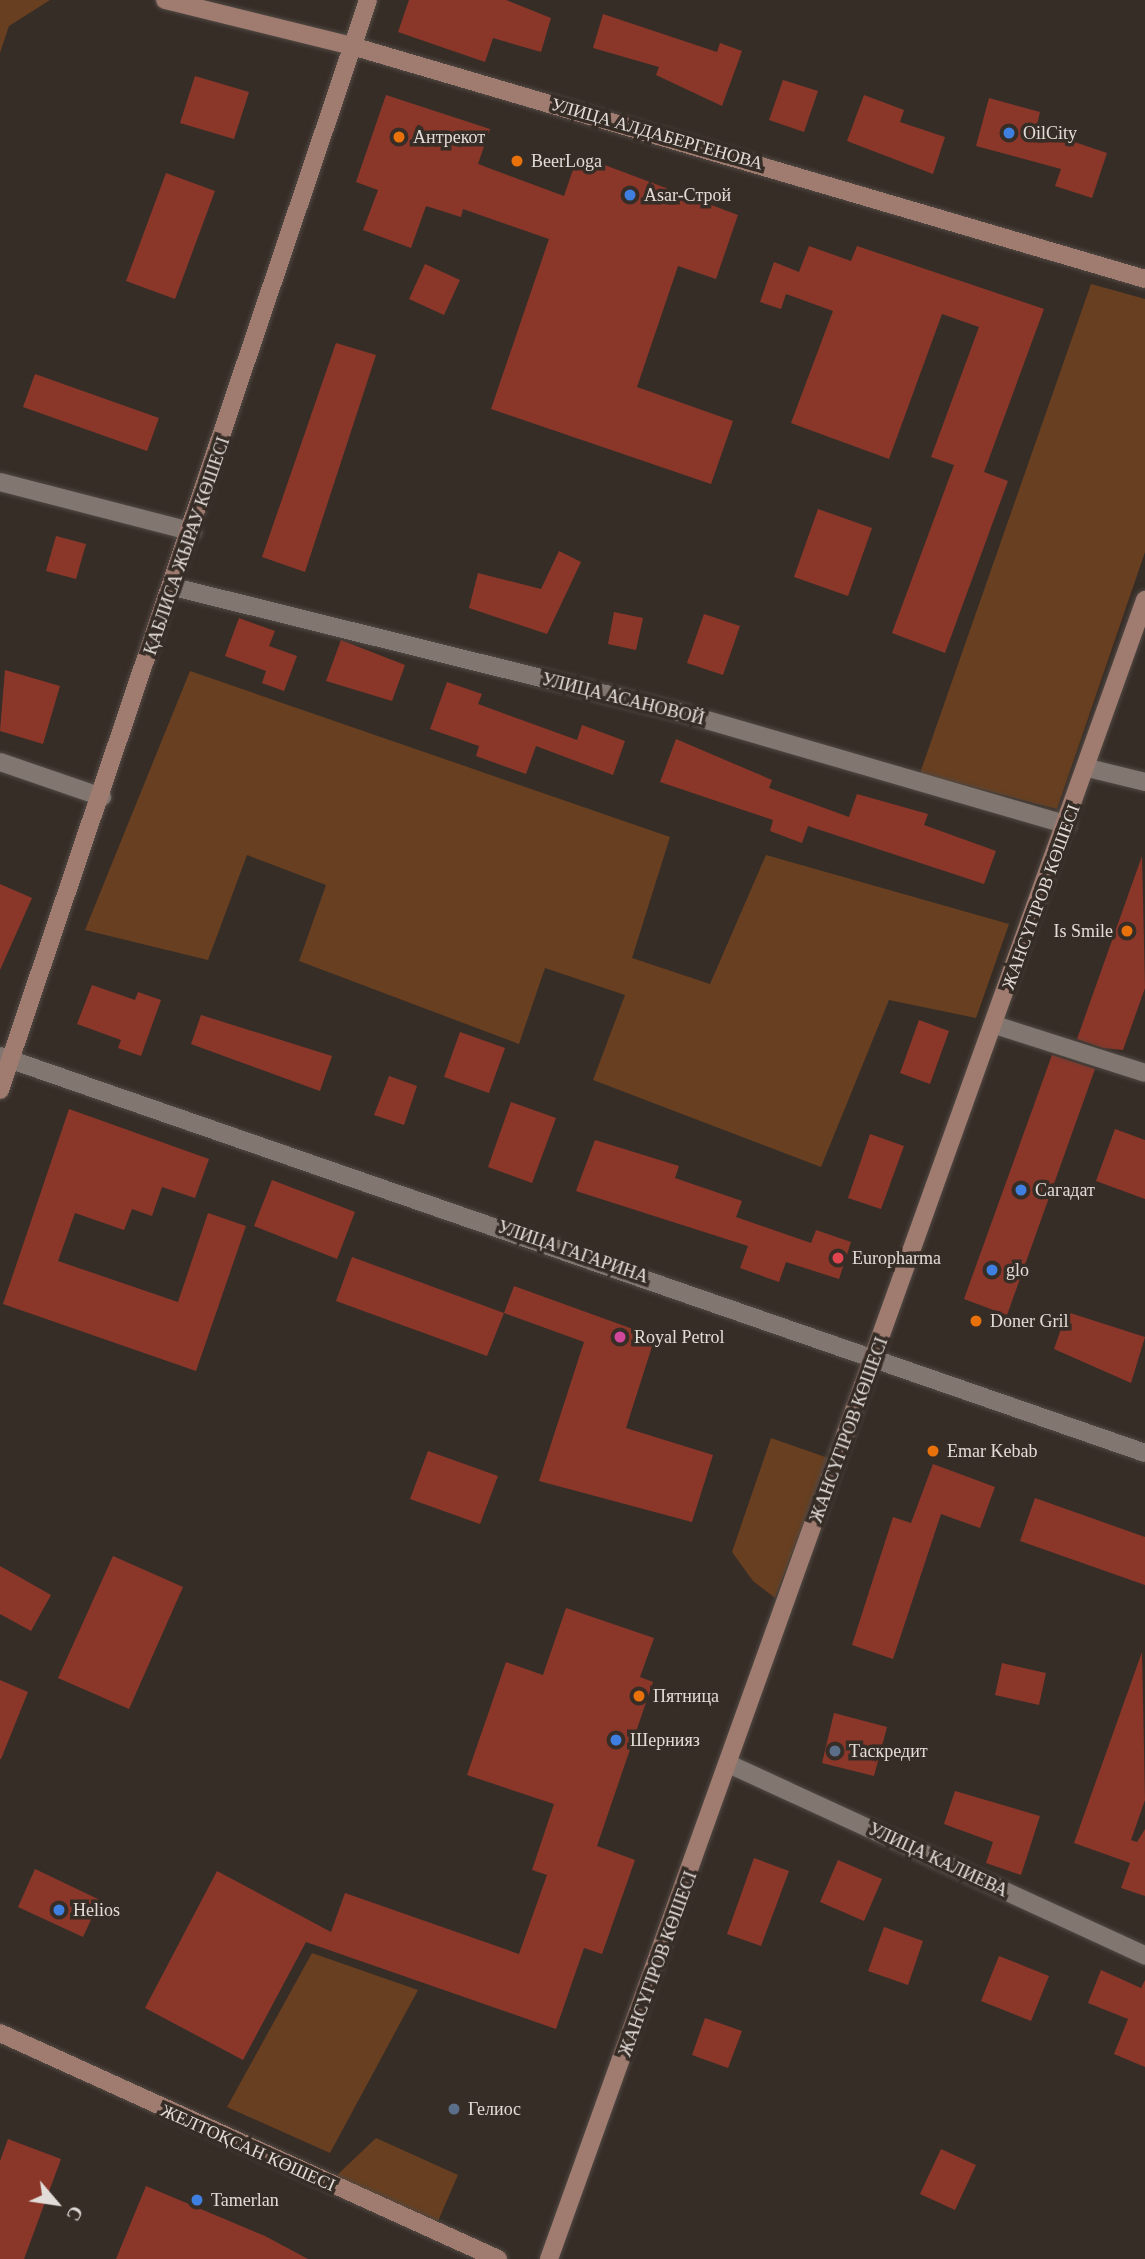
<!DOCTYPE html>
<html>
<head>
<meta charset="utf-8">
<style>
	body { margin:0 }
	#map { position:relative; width:1145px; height:2259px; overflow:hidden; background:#372d27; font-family:"Times New Roman",serif }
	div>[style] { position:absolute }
	.green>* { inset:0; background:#683f20 }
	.building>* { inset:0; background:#8a372a }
	.roads { filter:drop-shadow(0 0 2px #514944) drop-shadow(0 0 2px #514944) }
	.street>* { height:18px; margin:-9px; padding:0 9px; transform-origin:9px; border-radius:9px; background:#827770 }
	.secondary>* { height:18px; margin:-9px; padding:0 9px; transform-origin:9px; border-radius:9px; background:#a07c70 }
	.dots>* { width:19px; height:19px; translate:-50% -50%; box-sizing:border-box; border:4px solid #372d27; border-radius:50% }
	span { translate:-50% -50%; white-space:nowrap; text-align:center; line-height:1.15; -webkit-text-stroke:7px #372d27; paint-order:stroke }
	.poi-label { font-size:18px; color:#e2dcd8 }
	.left { translate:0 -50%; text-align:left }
	.right { translate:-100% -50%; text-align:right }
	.street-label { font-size:18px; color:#e2dcd8 }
	.north { position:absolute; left:21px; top:2168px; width:70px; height:70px; -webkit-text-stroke:5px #372d27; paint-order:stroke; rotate:119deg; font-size:19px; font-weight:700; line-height:28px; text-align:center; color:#e2dcd8 }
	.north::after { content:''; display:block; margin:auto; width:24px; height:32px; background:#e2dcd8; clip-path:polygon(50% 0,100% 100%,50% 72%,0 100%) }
</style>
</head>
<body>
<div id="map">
	<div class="green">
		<div style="clip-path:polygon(0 0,50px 0,9px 26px,0 53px)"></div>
		<div style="clip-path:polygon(1091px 284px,1145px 299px,1145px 552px,1057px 809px,920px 773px)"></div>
		<div style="clip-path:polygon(190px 671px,670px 837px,632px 958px,710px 984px,766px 855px,1009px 924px,976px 1018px,889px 1000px,821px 1167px,593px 1080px,625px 995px,545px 968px,519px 1044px,299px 961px,326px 885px,247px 855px,208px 960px,85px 930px)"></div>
		<div style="clip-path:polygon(771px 1438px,828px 1458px,775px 1598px,753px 1581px,732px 1552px)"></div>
		<div style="clip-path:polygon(312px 1953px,418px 1990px,330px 2153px,227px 2107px)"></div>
		<div style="clip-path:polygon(376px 2138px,458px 2175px,438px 2221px,334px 2178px)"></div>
	</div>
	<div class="building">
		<div style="clip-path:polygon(409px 0,506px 0,551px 18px,541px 52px,493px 38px,485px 62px,398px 32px)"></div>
		<div style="clip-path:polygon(603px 14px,717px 52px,720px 43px,742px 51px,722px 106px,656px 75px,659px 67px,593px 48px)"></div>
		<div style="clip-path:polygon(195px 76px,249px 92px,234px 139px,180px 123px)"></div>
		<div style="clip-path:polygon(783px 80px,818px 91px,804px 132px,769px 120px)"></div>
		<div style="clip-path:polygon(386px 95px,490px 129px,478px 164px,564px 196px,578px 155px,738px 215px,716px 279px,678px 266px,637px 387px,733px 421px,711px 484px,491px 409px,549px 239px,463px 209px,461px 217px,426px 206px,411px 248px,363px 230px,378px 190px,356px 182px)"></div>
		<div style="clip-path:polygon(864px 95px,904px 110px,900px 122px,945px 137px,933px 174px,847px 141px)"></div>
		<div style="clip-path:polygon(989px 98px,1040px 112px,1036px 129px,1107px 153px,1092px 198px,1055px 186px,1061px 169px,976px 146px)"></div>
		<div style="clip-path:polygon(166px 173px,215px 191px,175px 299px,126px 281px)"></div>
		<div style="clip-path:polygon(809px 246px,851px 261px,857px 246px,1044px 309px,984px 472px,1008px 481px,945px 653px,892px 633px,954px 465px,931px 457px,979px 327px,942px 314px,889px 459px,791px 423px,833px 311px,786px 294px,781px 309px,760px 302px,774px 262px,799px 272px)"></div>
		<div style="clip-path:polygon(425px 264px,460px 280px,444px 315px,409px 299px)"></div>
		<div style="clip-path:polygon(336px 343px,376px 355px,305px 572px,262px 557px)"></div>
		<div style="clip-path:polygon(35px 374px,159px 418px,147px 451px,23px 407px)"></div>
		<div style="clip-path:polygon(818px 509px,872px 528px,848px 596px,794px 577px)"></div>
		<div style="clip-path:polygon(56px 536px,86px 544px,76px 579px,46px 571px)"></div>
		<div style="clip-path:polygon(559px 551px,581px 562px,547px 634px,469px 608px,478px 573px,541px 589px)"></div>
		<div style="clip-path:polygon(614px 612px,643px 618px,636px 650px,608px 644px)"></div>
		<div style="clip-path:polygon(704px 614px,740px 626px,723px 675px,687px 663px)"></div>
		<div style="clip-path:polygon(239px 618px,275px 631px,269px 646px,297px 656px,284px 691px,262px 683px,266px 671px,225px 656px)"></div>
		<div style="clip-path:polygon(341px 640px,405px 665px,392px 701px,326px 681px)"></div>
		<div style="clip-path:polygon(5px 670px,60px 686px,43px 744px,0 731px)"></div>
		<div style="clip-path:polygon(447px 682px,482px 694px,478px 704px,577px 740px,582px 725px,625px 741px,613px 775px,536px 746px,526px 774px,476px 756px,479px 746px,430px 729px)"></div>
		<div style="clip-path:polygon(676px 739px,772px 780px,769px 788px,849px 817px,857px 794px,928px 814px,924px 825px,996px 851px,984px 884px,808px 826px,802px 843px,770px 831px,773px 820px,660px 782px)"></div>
		<div style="clip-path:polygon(1142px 856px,1145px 988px,1123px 1050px,1103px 1048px,1077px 1039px)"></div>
		<div style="clip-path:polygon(0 884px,32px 898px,0 970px)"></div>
		<div style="clip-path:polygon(92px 985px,135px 1000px,138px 992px,161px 1000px,141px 1056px,118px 1048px,121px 1040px,77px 1024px)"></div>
		<div style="clip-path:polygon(201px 1015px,332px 1056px,320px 1091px,191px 1044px)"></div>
		<div style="clip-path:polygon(919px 1020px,949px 1031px,930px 1084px,900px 1073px)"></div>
		<div style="clip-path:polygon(460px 1032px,505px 1048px,489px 1093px,444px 1077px)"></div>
		<div style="clip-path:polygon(1052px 1055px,1095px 1069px,1007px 1315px,964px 1299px)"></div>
		<div style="clip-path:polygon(389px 1076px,417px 1086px,404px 1125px,374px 1115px)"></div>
		<div style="clip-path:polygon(511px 1102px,556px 1118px,532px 1183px,488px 1167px)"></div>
		<div style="clip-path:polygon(69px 1109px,209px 1159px,195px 1198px,162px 1187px,152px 1216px,132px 1209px,124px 1230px,75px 1213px,58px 1261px,178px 1302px,208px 1213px,246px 1226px,196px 1371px,3px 1304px)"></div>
		<div style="clip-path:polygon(1115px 1129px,1145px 1140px,1145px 1199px,1096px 1181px)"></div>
		<div style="clip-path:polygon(870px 1134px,904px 1146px,881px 1209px,848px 1198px)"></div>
		<div style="clip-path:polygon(595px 1140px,679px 1166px,675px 1178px,742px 1201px,736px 1217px,811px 1243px,816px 1230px,851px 1242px,839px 1279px,786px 1262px,779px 1282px,740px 1268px,748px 1246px,576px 1191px)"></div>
		<div style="clip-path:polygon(272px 1180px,355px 1212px,337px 1259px,254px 1226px)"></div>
		<div style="clip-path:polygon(352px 1257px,504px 1313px,487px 1356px,336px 1301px)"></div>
		<div style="clip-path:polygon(514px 1286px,655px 1337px,626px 1428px,713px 1455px,692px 1522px,539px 1481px,584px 1342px,504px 1313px)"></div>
		<div style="clip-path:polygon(1067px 1312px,1145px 1337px,1131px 1383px,1054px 1349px)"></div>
		<div style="clip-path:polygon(428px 1451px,498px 1476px,480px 1524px,410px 1499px)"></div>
		<div style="clip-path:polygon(933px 1464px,995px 1487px,980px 1528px,941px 1514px,893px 1659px,852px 1645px,893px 1517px,911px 1523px)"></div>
		<div style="clip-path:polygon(1035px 1498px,1145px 1537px,1145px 1585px,1020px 1541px)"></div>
		<div style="clip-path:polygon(113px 1556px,183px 1587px,129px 1709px,58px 1678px)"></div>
		<div style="clip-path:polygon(0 1566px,51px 1595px,31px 1631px,0 1614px)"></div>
		<div style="clip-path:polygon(566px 1608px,654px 1638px,640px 1677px,653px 1682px,597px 1846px,635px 1860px,602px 1954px,584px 1948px,556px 2029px,306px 1942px,243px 2060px,145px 2008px,217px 1871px,331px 1932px,345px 1893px,519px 1954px,547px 1875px,532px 1870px,554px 1804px,467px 1775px,506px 1662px,543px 1675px)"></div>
		<div style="clip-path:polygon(1142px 1652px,1145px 1800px,1131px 1840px,1137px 1842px,1145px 1829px,1145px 1896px,1121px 1888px,1130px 1863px,1074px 1843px)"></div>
		<div style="clip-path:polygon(1002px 1663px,1046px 1673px,1039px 1705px,995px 1695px)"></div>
		<div style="clip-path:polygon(0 1680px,28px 1692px,1px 1759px,0 1759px)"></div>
		<div style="clip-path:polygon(834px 1713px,887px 1727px,874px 1776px,822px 1763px)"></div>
		<div style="clip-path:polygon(955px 1791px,1040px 1816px,1021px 1875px,986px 1863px,993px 1842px,944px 1824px)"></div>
		<div style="clip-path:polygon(754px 1858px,789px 1871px,761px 1946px,727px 1934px)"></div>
		<div style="clip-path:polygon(838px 1860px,882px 1879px,864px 1921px,820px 1902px)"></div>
		<div style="clip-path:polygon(35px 1869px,100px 1900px,83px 1937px,18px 1907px)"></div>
		<div style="clip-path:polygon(884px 1927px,923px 1941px,908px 1985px,868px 1971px)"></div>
		<div style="clip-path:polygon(999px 1956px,1049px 1976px,1031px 2021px,981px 2001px)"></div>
		<div style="clip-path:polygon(1101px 1970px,1141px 1988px,1145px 1980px,1145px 2067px,1114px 2054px,1128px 2019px,1088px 2003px)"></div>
		<div style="clip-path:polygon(705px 2018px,742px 2031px,728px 2068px,692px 2055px)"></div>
		<div style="clip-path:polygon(8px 2139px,61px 2159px,24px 2259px,0 2259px,0 2161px)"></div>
		<div style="clip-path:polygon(941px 2149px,976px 2165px,955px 2210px,920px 2194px)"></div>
		<div style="clip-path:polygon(146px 2186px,265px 2236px,308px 2259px,116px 2259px)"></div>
	</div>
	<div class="roads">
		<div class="street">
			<div style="left:0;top:482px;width:199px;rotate:14.5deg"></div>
			<div style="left:174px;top:587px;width:528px;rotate:13.93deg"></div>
			<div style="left:686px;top:714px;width:397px;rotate:16.2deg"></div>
			<div style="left:0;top:762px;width:108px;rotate:18.9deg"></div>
			<div style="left:1088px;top:768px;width:59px;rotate:13.8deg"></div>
			<div style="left:995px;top:1025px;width:157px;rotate:17.7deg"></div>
			<div style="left:0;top:1056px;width:1212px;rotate:19.12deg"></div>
			<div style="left:731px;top:1765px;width:456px;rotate:24.7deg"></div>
		</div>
		<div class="secondary">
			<div style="left:165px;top:0;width:193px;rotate:13.8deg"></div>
			<div style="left:352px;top:46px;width:827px;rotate:16.37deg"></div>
			<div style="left:0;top:1090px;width:1150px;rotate:-71.34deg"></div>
			<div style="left:0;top:2033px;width:547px;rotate:24.41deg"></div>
			<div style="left:549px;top:2259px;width:1763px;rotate:-70.24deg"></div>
		</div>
	</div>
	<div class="dots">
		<div style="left:1009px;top:133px;background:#3f7fe0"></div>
		<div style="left:399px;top:137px;background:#e8710a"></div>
		<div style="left:517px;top:161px;background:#e8710a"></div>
		<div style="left:630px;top:195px;background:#3f7fe0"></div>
		<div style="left:1127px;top:931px;background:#e8710a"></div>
		<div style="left:1021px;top:1190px;background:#3f7fe0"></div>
		<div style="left:838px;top:1258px;background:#e0444e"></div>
		<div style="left:992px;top:1270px;background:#3f7fe0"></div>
		<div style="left:976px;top:1321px;background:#e8710a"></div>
		<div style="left:620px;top:1337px;background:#d1479c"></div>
		<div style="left:933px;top:1451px;background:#e8710a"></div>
		<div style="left:639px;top:1696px;background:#e8710a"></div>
		<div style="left:616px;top:1740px;background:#3f7fe0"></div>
		<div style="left:835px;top:1751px;background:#5c6f8a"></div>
		<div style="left:59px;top:1910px;background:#3f7fe0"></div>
		<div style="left:454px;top:2109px;background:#5c6f8a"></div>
		<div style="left:197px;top:2200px;background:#3f7fe0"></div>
	</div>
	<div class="poi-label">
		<span class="left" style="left:1023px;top:133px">OilCity</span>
		<span class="left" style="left:413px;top:137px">Антрекот</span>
		<span class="left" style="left:531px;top:161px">BeerLoga</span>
		<span class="left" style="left:644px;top:195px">Asar-Строй</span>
		<span class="right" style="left:1113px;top:931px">Is Smile</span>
		<span class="left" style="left:1035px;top:1190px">Сагадат</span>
		<span class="left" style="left:852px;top:1258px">Europharma</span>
		<span class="left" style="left:1006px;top:1270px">glo</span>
		<span class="left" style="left:990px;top:1321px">Doner Gril</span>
		<span class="left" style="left:634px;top:1337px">Royal Petrol</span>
		<span class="left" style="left:947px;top:1451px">Emar Kebab</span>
		<span class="left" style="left:653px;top:1696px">Пятница</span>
		<span class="left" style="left:630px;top:1740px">Шернияз</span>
		<span class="left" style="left:849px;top:1751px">Таскредит</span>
		<span class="left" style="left:73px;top:1910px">Helios</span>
		<span class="left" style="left:468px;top:2109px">Гелиос</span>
		<span class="left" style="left:211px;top:2200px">Tamerlan</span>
	</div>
	<div class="street-label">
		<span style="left:657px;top:134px;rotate:16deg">УЛИЦА АЛДАБЕРГЕНОВА</span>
		<span style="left:187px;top:546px;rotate:-71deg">ҚАБЛИСА ЖЫРАУ КӨШЕСІ</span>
		<span style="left:623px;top:699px;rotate:14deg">УЛИЦА АСАНОВОЙ</span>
		<span style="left:1041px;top:897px;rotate:-70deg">ЖАНСҮГІРОВ КӨШЕСІ</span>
		<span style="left:573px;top:1252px;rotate:19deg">УЛИЦА ГАГАРИНА</span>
		<span style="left:849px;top:1430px;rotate:-70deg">ЖАНСҮГІРОВ КӨШЕСІ</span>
		<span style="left:938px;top:1860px;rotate:25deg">УЛИЦА КАЛИЕВА</span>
		<span style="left:658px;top:1964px;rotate:-70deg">ЖАНСҮГІРОВ КӨШЕСІ</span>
		<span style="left:248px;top:2148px;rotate:24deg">ЖЕЛТОҚСАН КӨШЕСІ</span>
	</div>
	<div class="north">С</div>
</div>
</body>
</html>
